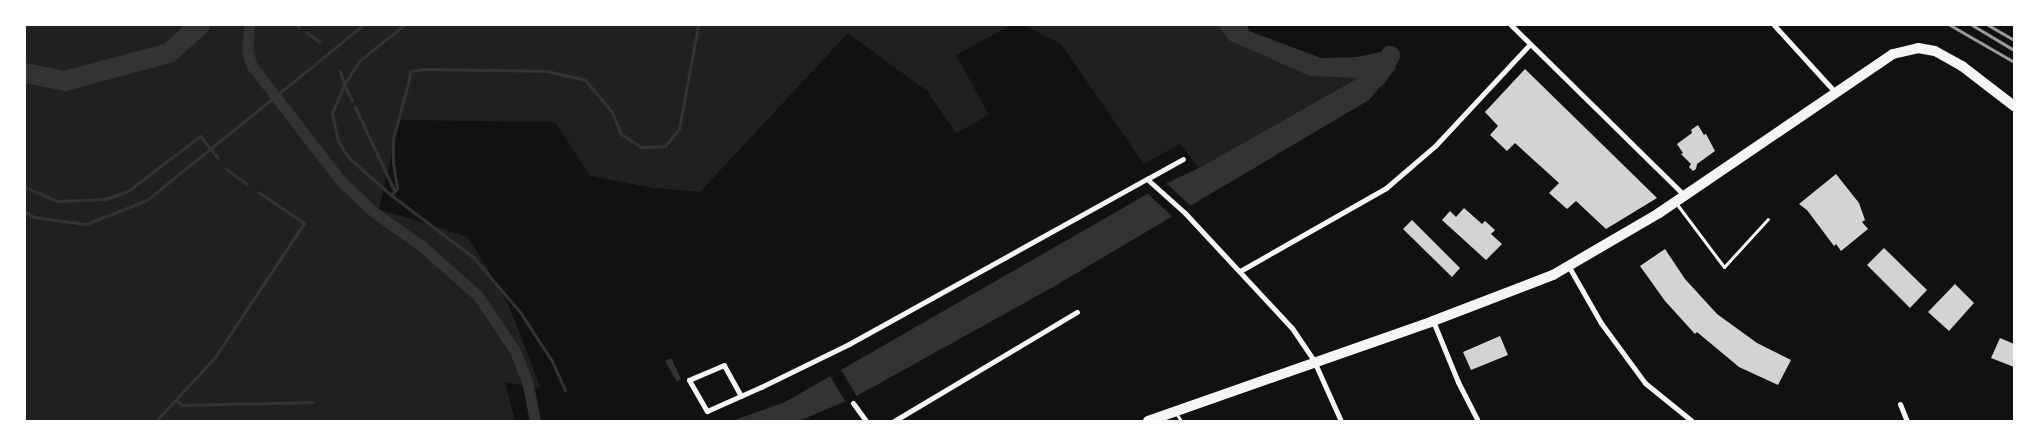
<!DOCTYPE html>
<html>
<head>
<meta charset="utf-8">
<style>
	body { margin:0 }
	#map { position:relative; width:2039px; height:446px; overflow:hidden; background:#111; font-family:"Alegreya Sans",sans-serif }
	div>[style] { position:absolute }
	.green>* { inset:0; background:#202020 }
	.water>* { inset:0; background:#333 }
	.pier>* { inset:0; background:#111 }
	.stream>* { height:3px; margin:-1.5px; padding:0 1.5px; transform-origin:1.5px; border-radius:1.5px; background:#333 }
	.canal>* { height:11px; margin:-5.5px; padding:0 5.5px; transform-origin:5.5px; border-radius:5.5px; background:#333 }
	.river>* { height:20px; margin:-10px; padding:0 10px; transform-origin:10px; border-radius:10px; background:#333 }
	.building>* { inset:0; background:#d3d3d3 }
	.service>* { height:3px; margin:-1.5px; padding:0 1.5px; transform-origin:1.5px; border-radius:1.5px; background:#f5f5f5 }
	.minor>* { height:5px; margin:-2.5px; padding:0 2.5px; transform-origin:2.5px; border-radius:2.5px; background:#f5f5f5 }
	.primary>* { height:10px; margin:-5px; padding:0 5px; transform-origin:5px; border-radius:5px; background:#f5f5f5 }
	.rail>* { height:3px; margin:-1.5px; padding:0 1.5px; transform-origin:1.5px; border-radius:1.5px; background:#9a9a9a }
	span { translate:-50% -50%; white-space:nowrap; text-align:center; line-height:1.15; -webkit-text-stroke:5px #fff; paint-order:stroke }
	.frame { position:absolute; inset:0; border:26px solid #fff; pointer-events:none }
</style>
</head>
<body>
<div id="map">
	<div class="green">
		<div style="clip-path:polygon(25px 25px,1011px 25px,956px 55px,989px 115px,956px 133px,927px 91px,848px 33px,700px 192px,654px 188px,590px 176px,555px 122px,400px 120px,379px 209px,468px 237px,508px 303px,541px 389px,505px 382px,515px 421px,25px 421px)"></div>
		<div style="clip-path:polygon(1023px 25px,1218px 25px,1228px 40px,1359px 77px,1199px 168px,1180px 144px,1144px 164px,1061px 44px)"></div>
	</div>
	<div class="water">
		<div style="clip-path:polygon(1218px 25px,1247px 25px,1249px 31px,1321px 58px,1357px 57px,1380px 52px,1396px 68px,1369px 100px,1053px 287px,853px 398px,799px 421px,732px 421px,785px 402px,1163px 185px,1199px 168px,1358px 78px,1310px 76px,1228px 40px)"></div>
		<div style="clip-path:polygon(671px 358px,681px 379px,677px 382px,665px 361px)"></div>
	</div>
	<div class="pier">
		<div style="clip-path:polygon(1165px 182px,1192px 207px,1173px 217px,1146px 192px)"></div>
		<div style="clip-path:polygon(840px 368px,857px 397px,846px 403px,829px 374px)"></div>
	</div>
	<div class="stream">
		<div style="left:297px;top:25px;width:3px;rotate:45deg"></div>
		<div style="left:404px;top:25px;width:56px;rotate:141.5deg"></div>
		<div style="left:360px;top:60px;width:30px;rotate:123deg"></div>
		<div style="left:344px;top:85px;width:30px;rotate:113deg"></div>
		<div style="left:332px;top:113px;width:29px;rotate:78deg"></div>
		<div style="left:338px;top:141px;width:20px;rotate:57deg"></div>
		<div style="left:349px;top:158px;width:56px;rotate:41.4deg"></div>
		<div style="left:391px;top:195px;width:103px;rotate:37.1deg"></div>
		<div style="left:473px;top:257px;width:72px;rotate:49.5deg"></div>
		<div style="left:520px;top:312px;width:59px;rotate:56.9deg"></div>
		<div style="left:552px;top:361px;width:32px;rotate:66deg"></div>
		<div style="left:306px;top:32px;width:17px;rotate:36deg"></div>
		<div style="left:340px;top:71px;width:15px;rotate:74deg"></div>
		<div style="left:344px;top:85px;width:18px;rotate:63deg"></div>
		<div style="left:355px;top:107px;width:92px;rotate:64.8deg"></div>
		<div style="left:226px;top:169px;width:26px;rotate:36deg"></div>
		<div style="left:25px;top:187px;width:35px;rotate:24deg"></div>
		<div style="left:57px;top:201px;width:48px;rotate:-2.4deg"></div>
		<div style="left:105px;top:199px;width:24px;rotate:-19deg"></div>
		<div style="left:128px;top:191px;width:91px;rotate:-37.4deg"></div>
		<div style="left:200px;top:136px;width:28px;rotate:51deg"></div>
		<div style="left:391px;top:195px;width:9px;rotate:-49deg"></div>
		<div style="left:397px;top:188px;width:24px;rotate:-99deg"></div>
		<div style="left:393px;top:164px;width:26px;rotate:-90deg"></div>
		<div style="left:393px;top:138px;width:56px;rotate:-74.5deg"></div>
		<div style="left:408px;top:84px;width:13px;rotate:-81deg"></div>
		<div style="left:410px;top:71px;width:14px;rotate:-8deg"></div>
		<div style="left:424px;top:69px;width:123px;rotate:0.9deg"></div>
		<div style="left:547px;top:71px;width:39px;rotate:13deg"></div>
		<div style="left:585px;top:80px;width:42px;rotate:49.8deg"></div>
		<div style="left:612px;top:112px;width:24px;rotate:68deg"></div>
		<div style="left:621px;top:134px;width:24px;rotate:33deg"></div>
		<div style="left:641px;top:147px;width:24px;rotate:-2deg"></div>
		<div style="left:665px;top:146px;width:22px;rotate:-51deg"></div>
		<div style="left:679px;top:129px;width:106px;rotate:-79.6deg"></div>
		<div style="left:25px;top:212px;width:10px;rotate:29deg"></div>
		<div style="left:34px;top:217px;width:52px;rotate:7.7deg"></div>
		<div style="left:86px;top:224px;width:66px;rotate:-21.5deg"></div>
		<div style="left:147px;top:200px;width:278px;rotate:-39deg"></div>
		<div style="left:176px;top:400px;width:8px;rotate:40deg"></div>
		<div style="left:182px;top:405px;width:131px;rotate:-1.3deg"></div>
		<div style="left:156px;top:421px;width:87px;rotate:-47.3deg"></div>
		<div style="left:215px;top:357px;width:161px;rotate:-56.4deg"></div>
		<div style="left:304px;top:223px;width:55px;rotate:-146deg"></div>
	</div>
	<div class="canal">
		<div style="left:249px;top:25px;width:26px;rotate:94deg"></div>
		<div style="left:247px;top:51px;width:16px;rotate:72deg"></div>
		<div style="left:252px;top:66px;width:145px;rotate:52.3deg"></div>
		<div style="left:341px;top:181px;width:47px;rotate:43.3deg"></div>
		<div style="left:375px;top:213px;width:59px;rotate:35.3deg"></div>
		<div style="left:423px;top:247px;width:74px;rotate:41.7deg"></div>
		<div style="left:478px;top:296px;width:66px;rotate:56.1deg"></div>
		<div style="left:515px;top:351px;width:31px;rotate:68deg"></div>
		<div style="left:527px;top:380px;width:42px;rotate:79deg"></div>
	</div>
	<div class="river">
		<div style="left:25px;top:73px;width:41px;rotate:11.3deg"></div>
		<div style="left:65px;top:81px;width:108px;rotate:-15.1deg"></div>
		<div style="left:169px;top:53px;width:42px;rotate:-42.1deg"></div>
		<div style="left:1377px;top:77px;width:25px;rotate:-58deg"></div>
	</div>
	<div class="building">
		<div style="clip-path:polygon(1525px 69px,1657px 198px,1606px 229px,1576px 201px,1567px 209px,1549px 193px,1559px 183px,1515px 143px,1507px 151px,1490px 135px,1498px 126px,1485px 112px)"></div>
		<div style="clip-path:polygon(1698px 125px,1704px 135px,1706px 134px,1715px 151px,1697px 164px,1696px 169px,1693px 171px,1689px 167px,1691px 164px,1681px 154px,1683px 153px,1677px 144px,1692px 133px,1691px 130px)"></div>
		<div style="clip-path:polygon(1836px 174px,1859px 203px,1865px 220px,1862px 222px,1868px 229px,1841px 251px,1836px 244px,1834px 246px,1807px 210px,1799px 204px)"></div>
		<div style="clip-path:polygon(1464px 208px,1482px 224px,1485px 221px,1495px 230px,1491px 234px,1502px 244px,1486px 260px,1442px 220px,1450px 211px,1456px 217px)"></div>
		<div style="clip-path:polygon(1412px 220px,1460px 268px,1452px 277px,1403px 229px)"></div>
		<div style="clip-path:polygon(1884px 248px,1927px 290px,1910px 308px,1867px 265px)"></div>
		<div style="clip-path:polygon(1665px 249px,1685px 279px,1717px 314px,1757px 343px,1791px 360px,1778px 385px,1739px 367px,1697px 332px,1695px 334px,1665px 301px,1640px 266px)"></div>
		<div style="clip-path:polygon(1955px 284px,1974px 303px,1949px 331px,1928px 312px)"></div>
		<div style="clip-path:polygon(1500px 336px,1508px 355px,1471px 370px,1463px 352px)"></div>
		<div style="clip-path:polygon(2000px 338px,2014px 344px,2014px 367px,1991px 358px)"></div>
	</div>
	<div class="service">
		<div style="left:1676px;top:203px;width:80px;rotate:53.1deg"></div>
		<div style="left:1724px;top:267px;width:65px;rotate:-47.5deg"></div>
		<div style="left:1176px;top:413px;width:9px;rotate:58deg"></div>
	</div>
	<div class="minor">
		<div style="left:1511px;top:25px;width:244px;rotate:44.5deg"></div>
		<div style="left:1774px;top:25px;width:91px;rotate:47.7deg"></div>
		<div style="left:1147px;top:179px;width:41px;rotate:-29.1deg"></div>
		<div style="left:1569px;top:267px;width:64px;rotate:60.3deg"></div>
		<div style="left:1601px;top:323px;width:74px;rotate:53.7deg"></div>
		<div style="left:1645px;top:383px;width:60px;rotate:39deg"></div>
		<div style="left:1240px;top:271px;width:168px;rotate:-29.6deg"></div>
		<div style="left:1386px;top:188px;width:65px;rotate:-40.6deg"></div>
		<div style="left:1435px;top:146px;width:139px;rotate:-47deg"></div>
		<div style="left:1433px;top:321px;width:66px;rotate:67.7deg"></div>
		<div style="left:1458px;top:382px;width:44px;rotate:62.9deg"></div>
		<div style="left:741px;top:396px;width:35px;rotate:-119deg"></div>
		<div style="left:724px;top:365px;width:38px;rotate:157deg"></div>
		<div style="left:689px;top:380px;width:36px;rotate:60deg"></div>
		<div style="left:707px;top:411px;width:59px;rotate:-24deg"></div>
		<div style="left:761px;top:387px;width:98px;rotate:-26deg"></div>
		<div style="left:849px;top:344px;width:341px;rotate:-29deg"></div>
		<div style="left:1147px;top:179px;width:51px;rotate:41.8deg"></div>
		<div style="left:1185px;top:213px;width:157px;rotate:47.1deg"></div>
		<div style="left:1292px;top:328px;width:40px;rotate:56deg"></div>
		<div style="left:1314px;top:361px;width:66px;rotate:65.8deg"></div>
		<div style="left:853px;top:403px;width:22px;rotate:54deg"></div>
		<div style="left:1900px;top:404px;width:18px;rotate:68deg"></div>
		<div style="left:894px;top:421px;width:213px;rotate:-30.8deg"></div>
	</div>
	<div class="primary">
		<div style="left:1148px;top:421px;width:302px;rotate:-19.3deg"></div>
		<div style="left:1433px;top:321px;width:129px;rotate:-21deg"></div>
		<div style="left:1553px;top:275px;width:123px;rotate:-30.3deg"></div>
		<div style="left:1659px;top:213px;width:283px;rotate:-34.2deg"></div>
		<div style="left:1893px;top:54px;width:26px;rotate:-13deg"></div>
		<div style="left:1918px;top:48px;width:17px;rotate:10deg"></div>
		<div style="left:1935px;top:51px;width:31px;rotate:29deg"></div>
		<div style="left:1962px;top:66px;width:66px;rotate:37.6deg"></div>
	</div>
	<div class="rail">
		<div style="left:1950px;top:25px;width:74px;rotate:30deg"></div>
		<div style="left:1972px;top:25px;width:49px;rotate:30.8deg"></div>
		<div style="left:1988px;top:25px;width:30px;rotate:30deg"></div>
	</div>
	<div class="frame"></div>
</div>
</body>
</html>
